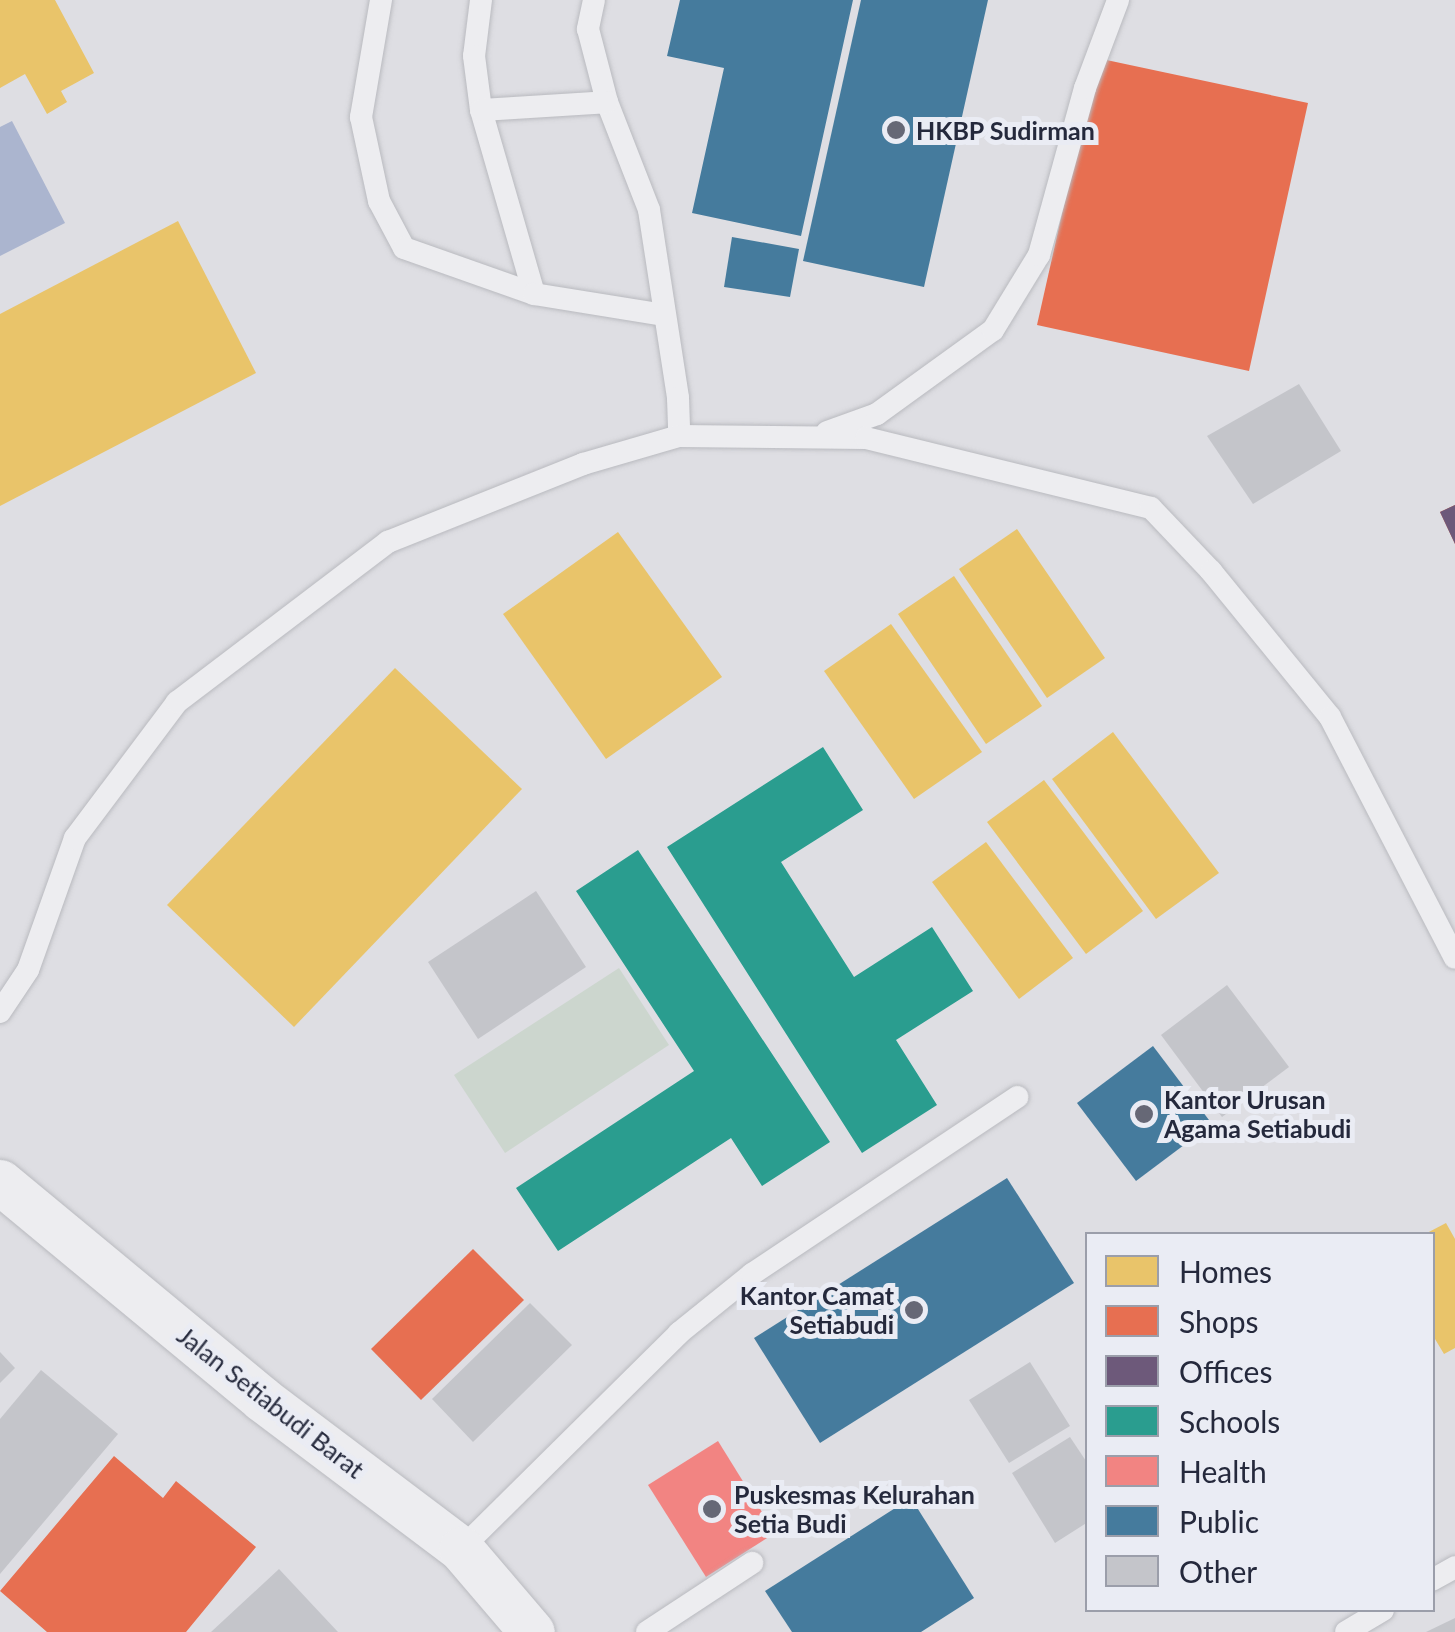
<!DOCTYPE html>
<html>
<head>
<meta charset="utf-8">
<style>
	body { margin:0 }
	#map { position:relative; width:1455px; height:1632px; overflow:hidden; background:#dedee3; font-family:Lato,sans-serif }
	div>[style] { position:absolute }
	.green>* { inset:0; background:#ccd6ce }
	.water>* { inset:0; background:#abb5cf }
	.homes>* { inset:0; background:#e9c46a }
	.shops>* { inset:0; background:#e76f51 }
	.offices>* { inset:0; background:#6d597a }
	.schools>* { inset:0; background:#2a9d8f }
	.health>* { inset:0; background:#f28482 }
	.public>* { inset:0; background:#457b9d }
	.building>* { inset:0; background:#c4c5ca }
	.roads { filter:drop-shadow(0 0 2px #b9babf) drop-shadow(0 0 2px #b9babf) }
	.lane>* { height:22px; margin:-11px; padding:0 11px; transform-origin:11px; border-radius:11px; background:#ededf0 }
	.street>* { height:45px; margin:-22.5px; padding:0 22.5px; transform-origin:22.5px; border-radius:22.5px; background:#ededf0 }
	.dots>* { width:28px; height:28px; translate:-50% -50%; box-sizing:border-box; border:5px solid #eaecf4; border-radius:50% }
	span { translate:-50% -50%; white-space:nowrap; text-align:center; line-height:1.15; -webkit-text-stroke:10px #eaecf4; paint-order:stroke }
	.poi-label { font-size:25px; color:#25293c; font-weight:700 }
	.left { translate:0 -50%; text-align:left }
	.right { translate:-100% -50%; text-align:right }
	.street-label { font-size:25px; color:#25293c }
	.legend { position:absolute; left:1085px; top:1232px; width:350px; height:380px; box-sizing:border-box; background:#eaecf4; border:2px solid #9b9eaa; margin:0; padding:12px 18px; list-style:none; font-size:30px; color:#25293c }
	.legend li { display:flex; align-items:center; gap:20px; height:50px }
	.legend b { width:50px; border:2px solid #9b9eaa }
</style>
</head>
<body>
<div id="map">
	<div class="green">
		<div style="clip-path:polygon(619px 968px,669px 1045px,505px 1153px,454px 1075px)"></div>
	</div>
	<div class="water">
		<div style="clip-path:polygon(12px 121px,65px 223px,0 256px,0 127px)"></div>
	</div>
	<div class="homes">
		<div style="clip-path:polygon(0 0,55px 0,94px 73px,61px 91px,67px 102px,47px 114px,25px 74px,0 88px)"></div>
		<div style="clip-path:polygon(178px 221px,256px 373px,0 506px,0 314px)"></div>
		<div style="clip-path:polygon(1017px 529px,1105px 658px,1047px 698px,959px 569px)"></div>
		<div style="clip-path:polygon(618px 532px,722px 677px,606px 759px,503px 614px)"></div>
		<div style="clip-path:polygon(954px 576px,1042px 706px,986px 744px,898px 614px)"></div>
		<div style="clip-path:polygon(891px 624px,982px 752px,914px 799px,824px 671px)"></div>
		<div style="clip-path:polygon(395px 668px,522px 789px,294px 1027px,167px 905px)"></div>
		<div style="clip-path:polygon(1113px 732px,1219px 873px,1156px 919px,1052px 779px)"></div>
		<div style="clip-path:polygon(1044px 780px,1143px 911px,1086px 954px,987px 822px)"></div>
		<div style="clip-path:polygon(986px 842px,1073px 958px,1019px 999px,932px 882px)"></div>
		<div style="clip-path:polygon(1446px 1223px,1455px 1239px,1455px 1348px,1444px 1354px,1432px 1334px,1432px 1234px,1425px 1234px)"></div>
	</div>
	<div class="shops">
		<div style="clip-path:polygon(1097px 58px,1308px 103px,1249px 371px,1037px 325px)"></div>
		<div style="clip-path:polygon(1455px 505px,1455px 544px,1440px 512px)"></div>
		<div style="clip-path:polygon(473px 1249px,524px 1300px,421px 1400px,371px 1349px)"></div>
		<div style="clip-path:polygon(114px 1456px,163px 1498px,176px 1481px,256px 1547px,186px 1632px,47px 1632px,0 1591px)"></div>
	</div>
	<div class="offices">
		<div style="clip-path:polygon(1455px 505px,1455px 544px,1440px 512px)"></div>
	</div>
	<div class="schools">
		<div style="clip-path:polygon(823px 747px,863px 810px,781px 862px,854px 977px,932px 927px,973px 991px,896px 1040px,937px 1105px,862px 1153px,667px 847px)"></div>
		<div style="clip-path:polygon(638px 850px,830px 1142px,762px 1186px,731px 1138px,558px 1251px,516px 1188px,694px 1071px,576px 891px)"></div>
	</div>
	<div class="health">
		<div style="clip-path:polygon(718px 1441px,775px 1533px,706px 1577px,648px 1485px)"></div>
	</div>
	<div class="public">
		<div style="clip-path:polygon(680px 0,853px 0,801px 236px,692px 213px,724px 68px,667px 56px)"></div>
		<div style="clip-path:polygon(861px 0,988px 0,924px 287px,803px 261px)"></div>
		<div style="clip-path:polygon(732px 237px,799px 249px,790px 297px,724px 287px)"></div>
		<div style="clip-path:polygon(1153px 1046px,1212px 1124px,1136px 1181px,1077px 1103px)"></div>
		<div style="clip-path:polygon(1007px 1178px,1074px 1283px,820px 1443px,754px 1338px)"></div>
		<div style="clip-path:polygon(911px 1498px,974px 1598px,921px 1632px,792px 1632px,765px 1591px)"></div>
	</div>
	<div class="building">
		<div style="clip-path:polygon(1299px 384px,1341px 451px,1253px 504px,1207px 436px)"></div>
		<div style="clip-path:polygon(536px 891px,586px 967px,478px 1039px,428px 962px)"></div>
		<div style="clip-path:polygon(1227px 985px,1289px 1067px,1222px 1117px,1161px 1035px)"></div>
		<div style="clip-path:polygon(530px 1303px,572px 1345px,473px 1442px,432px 1399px)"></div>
		<div style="clip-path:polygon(0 1352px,15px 1368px,0 1383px)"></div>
		<div style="clip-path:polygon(1030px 1362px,1070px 1426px,1009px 1463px,969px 1400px)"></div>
		<div style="clip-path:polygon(41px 1370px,118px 1434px,0 1574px,0 1419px)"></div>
		<div style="clip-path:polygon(1070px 1437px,1088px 1464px,1088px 1522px,1055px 1543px,1012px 1473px)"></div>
		<div style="clip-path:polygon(279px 1569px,338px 1632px,211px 1632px)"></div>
		<div style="clip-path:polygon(1455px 1618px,1455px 1632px,1426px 1632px)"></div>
	</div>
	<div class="roads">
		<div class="lane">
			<div style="left:381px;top:0;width:119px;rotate:99.7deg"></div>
			<div style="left:361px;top:117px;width:86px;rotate:77.9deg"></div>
			<div style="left:379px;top:201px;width:53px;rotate:62deg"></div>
			<div style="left:404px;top:248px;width:138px;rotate:19.5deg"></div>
			<div style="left:481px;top:0;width:56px;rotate:97.1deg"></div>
			<div style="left:474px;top:56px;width:54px;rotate:82.6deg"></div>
			<div style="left:481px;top:110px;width:191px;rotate:73.9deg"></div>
			<div style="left:534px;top:294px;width:131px;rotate:9.2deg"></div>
			<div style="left:594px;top:0;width:30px;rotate:102deg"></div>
			<div style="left:588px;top:29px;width:75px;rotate:75.4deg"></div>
			<div style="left:607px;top:102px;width:116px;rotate:68.7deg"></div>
			<div style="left:649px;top:210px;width:190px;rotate:81.2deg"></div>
			<div style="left:678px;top:398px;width:38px;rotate:88deg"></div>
			<div style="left:481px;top:110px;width:126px;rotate:-3.6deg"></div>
			<div style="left:827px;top:432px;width:53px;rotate:-19.8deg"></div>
			<div style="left:877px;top:414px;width:143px;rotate:-35.9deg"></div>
			<div style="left:993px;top:330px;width:88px;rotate:-58.5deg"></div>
			<div style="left:1039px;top:255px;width:173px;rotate:-74.6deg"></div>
			<div style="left:1085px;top:88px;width:94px;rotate:-69.4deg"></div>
			<div style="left:0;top:1012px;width:50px;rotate:-56.3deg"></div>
			<div style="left:28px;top:970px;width:140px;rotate:-70.4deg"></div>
			<div style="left:75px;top:838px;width:170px;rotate:-53.1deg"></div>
			<div style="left:177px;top:702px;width:265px;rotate:-37.2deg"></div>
			<div style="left:388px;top:542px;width:210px;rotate:-21.8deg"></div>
			<div style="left:583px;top:464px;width:100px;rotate:-16.3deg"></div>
			<div style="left:679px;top:436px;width:187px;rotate:0.6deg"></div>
			<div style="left:866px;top:438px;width:293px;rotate:13.8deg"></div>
			<div style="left:1151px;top:508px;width:87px;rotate:46.4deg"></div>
			<div style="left:1211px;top:571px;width:188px;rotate:50.8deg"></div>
			<div style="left:1330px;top:717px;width:271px;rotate:62.6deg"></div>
			<div style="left:461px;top:1549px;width:307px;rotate:-44.7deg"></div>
			<div style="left:679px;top:1333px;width:94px;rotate:-38.9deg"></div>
			<div style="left:752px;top:1274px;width:319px;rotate:-33.7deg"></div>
			<div style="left:1432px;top:1580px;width:26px;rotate:-29deg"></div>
			<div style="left:647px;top:1632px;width:126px;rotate:-33.3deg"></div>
			<div style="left:1346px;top:1632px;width:43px;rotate:-30.7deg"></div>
		</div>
		<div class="street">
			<div style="left:0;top:1182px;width:340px;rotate:39.6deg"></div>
			<div style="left:262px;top:1399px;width:249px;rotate:37deg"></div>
			<div style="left:461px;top:1549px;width:109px;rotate:49.5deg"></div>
		</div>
	</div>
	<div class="dots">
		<div style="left:896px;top:130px;background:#666876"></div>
		<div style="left:1144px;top:1114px;background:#666876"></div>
		<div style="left:914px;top:1310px;background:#666876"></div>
		<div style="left:712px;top:1509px;background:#666876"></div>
	</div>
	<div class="poi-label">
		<span class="left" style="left:916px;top:130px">HKBP Sudirman</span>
		<span class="left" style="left:1164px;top:1114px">Kantor Urusan<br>Agama Setiabudi</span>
		<span class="right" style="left:894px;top:1310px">Kantor Camat<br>Setiabudi</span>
		<span class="left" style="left:734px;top:1509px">Puskesmas Kelurahan<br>Setia Budi</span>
	</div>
	<div class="street-label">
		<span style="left:271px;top:1402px;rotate:38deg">Jalan Setiabudi Barat</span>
	</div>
	<ul class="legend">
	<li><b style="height:28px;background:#e9c46a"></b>Homes</li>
	<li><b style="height:28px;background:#e76f51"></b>Shops</li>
	<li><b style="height:28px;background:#6d597a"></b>Offices</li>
	<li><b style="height:28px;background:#2a9d8f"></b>Schools</li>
	<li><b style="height:28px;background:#f28482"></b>Health</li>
	<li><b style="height:28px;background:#457b9d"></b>Public</li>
	<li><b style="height:28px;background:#c4c5ca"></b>Other</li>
	</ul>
</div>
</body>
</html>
